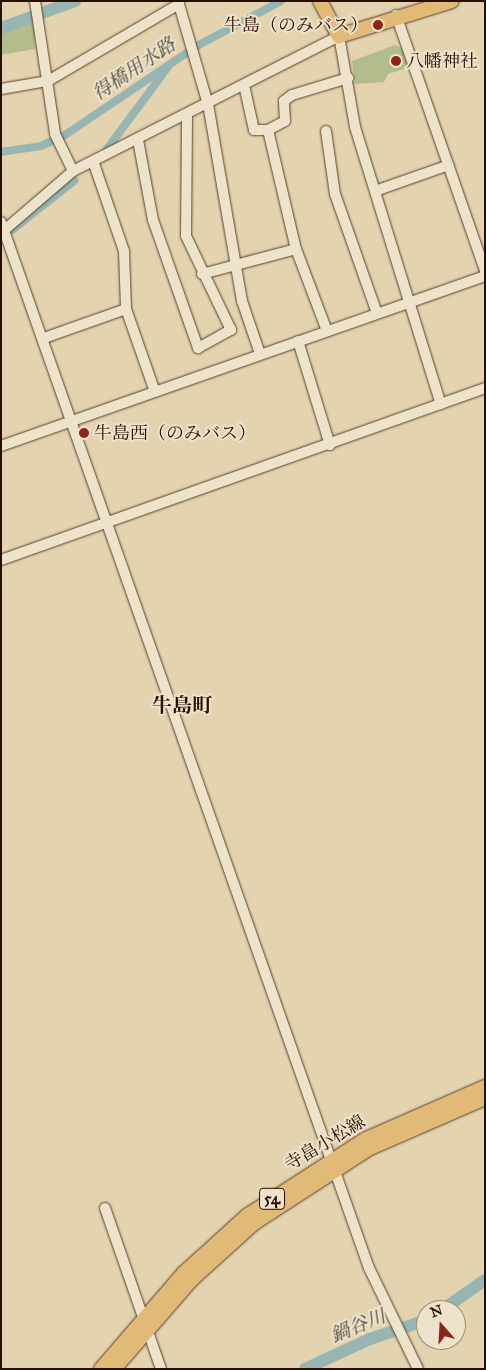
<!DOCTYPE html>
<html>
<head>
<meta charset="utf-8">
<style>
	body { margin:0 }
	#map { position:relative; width:486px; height:1370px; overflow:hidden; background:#e3d3ae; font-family:"IM FELL Great Primer","Noto Serif JP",serif }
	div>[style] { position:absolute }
	.green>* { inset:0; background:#b3bc8b }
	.canal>* { height:8px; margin:-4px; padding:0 4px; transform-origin:4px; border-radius:4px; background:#97b6b3 }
	.river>* { height:12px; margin:-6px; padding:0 6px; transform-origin:6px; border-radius:6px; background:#97b6b3 }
	.roads { filter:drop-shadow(0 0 1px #583f2c) drop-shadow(0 0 1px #583f2c) }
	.minor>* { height:10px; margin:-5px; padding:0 5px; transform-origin:5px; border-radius:5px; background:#ede2ca }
	.major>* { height:14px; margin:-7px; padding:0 7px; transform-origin:7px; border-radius:7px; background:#e2ba77 }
	.dots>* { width:14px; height:14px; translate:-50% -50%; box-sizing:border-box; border:2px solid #ede2ca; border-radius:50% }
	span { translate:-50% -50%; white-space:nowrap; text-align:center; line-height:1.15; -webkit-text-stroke:4px #ede2ca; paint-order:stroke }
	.shield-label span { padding:1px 4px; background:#ede2ca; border:1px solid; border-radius:4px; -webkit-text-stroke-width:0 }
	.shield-label { font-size:16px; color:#290e00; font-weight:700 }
	.poi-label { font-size:18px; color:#290e00 }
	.right { translate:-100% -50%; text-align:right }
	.left { translate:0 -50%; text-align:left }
	.street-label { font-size:18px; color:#290e00 }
	.water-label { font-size:19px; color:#50493f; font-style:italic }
	.quarter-label { font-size:20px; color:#290e00; font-weight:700 }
	.frame { position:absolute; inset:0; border:2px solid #290e00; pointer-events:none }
	.north { position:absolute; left:416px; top:1300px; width:50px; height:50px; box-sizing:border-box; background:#ede2ca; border:1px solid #9f8d79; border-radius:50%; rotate:341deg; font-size:14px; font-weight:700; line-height:20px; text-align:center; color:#290e00 }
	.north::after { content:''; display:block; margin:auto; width:18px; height:22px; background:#8f2418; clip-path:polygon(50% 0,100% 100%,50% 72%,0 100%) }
</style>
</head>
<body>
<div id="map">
	<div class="green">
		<div style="clip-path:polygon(34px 21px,35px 49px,1px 55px,1px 33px)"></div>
		<div style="clip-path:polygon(395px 45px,407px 51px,411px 67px,388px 74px,384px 82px,355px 84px,352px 61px)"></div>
	</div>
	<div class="canal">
		<div style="left:107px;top:149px;width:102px;rotate:-53.4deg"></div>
		<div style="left:1px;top:152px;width:40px;rotate:-8.5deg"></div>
		<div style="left:41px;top:146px;width:26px;rotate:-25deg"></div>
		<div style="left:65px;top:135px;width:159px;rotate:-34deg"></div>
		<div style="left:197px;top:46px;width:95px;rotate:-28.2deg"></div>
		<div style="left:12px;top:230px;width:80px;rotate:-38.4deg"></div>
	</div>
	<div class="river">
		<div style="left:1px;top:28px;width:79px;rotate:-20deg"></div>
		<div style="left:442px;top:1310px;width:52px;rotate:-34.9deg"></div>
		<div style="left:305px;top:1369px;width:72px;rotate:-24.8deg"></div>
		<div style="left:370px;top:1339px;width:59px;rotate:-18.7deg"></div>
	</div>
	<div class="roads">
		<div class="minor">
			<div style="left:35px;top:1px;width:134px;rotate:81.4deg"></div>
			<div style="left:55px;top:134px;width:41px;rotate:64.1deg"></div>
			<div style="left:178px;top:1px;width:107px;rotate:73.8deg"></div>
			<div style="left:208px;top:104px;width:200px;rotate:80.2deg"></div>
			<div style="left:242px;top:301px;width:56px;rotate:71.2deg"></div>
			<div style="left:396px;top:15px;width:271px;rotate:70.8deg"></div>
			<div style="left:244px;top:85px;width:46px;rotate:77.5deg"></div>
			<div style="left:254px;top:130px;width:14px"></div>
			<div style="left:268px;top:130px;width:122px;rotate:76.8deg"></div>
			<div style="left:296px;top:249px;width:88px;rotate:69.3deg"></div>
			<div style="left:1px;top:89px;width:48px;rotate:-9.7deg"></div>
			<div style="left:48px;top:81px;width:152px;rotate:-30.4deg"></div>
			<div style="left:268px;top:130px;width:19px;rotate:-28deg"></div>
			<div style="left:285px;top:121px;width:20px;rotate:-93deg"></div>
			<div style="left:284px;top:101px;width:10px;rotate:-37deg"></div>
			<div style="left:292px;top:95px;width:59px;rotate:-16.9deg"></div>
			<div style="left:326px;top:131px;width:64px;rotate:81.9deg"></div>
			<div style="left:335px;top:194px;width:126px;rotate:70.6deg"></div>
			<div style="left:138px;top:140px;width:81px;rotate:79.4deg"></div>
			<div style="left:153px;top:220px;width:136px;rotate:70.6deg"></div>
			<div style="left:198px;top:348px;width:38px;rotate:-29deg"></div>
			<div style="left:231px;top:330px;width:104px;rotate:-115.6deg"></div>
			<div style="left:186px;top:236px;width:122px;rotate:-89.5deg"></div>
			<div style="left:93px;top:161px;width:95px;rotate:71deg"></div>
			<div style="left:124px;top:251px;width:58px;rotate:88deg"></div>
			<div style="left:126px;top:309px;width:88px;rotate:70.7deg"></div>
			<div style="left:375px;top:191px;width:78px;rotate:-19.4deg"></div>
			<div style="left:1px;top:222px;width:1109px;rotate:70.62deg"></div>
			<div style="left:369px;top:1268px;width:112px;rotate:64.1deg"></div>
			<div style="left:1px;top:233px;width:95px;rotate:-40.7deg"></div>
			<div style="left:73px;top:171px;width:298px;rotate:-26.9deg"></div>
			<div style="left:339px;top:36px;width:92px;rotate:80deg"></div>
			<div style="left:355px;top:127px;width:290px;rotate:72.8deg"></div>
			<div style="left:202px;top:274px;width:97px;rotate:-14.9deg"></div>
			<div style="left:44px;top:338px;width:87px;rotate:-19.5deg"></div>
			<div style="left:298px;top:341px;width:109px;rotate:72.9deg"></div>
			<div style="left:1px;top:446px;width:513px;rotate:-19.35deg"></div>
			<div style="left:1px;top:560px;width:514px;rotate:-19.56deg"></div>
			<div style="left:105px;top:1208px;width:170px;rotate:70.8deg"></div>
		</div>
		<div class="major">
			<div style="left:320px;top:1px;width:40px;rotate:62deg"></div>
			<div style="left:339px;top:36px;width:118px;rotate:-17.2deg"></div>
			<div style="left:101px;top:1369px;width:127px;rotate:-49.2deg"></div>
			<div style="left:184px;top:1273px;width:86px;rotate:-42.2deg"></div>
			<div style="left:248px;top:1215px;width:140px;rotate:-32.8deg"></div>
			<div style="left:366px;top:1139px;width:130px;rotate:-23.6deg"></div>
			<div style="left:114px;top:1369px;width:118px;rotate:-49.1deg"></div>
			<div style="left:191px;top:1280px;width:85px;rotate:-42.1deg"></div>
			<div style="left:254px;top:1223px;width:138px;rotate:-32.9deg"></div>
			<div style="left:370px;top:1148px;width:125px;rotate:-23.5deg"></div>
		</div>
	</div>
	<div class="dots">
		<div style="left:378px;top:25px;background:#8f2418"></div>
		<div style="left:396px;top:61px;background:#8f2418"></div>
		<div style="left:84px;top:433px;background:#8f2418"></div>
	</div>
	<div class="shield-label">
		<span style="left:272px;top:1199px">54</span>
	</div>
	<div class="poi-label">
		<span class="right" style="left:368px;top:25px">牛島（のみバス）</span>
		<span class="left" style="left:406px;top:61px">八幡神社</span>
		<span class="left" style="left:94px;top:433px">牛島西（のみバス）</span>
	</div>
	<div class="street-label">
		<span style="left:325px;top:1143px;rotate:-31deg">寺畠小松線</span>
	</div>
	<div class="water-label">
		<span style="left:134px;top:69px;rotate:-34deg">得橋用水路</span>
		<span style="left:358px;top:1326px;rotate:-22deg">鍋谷川</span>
	</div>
	<div class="quarter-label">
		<span style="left:182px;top:705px">牛島町</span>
	</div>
	<div class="frame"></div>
	<div class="north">N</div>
</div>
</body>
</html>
